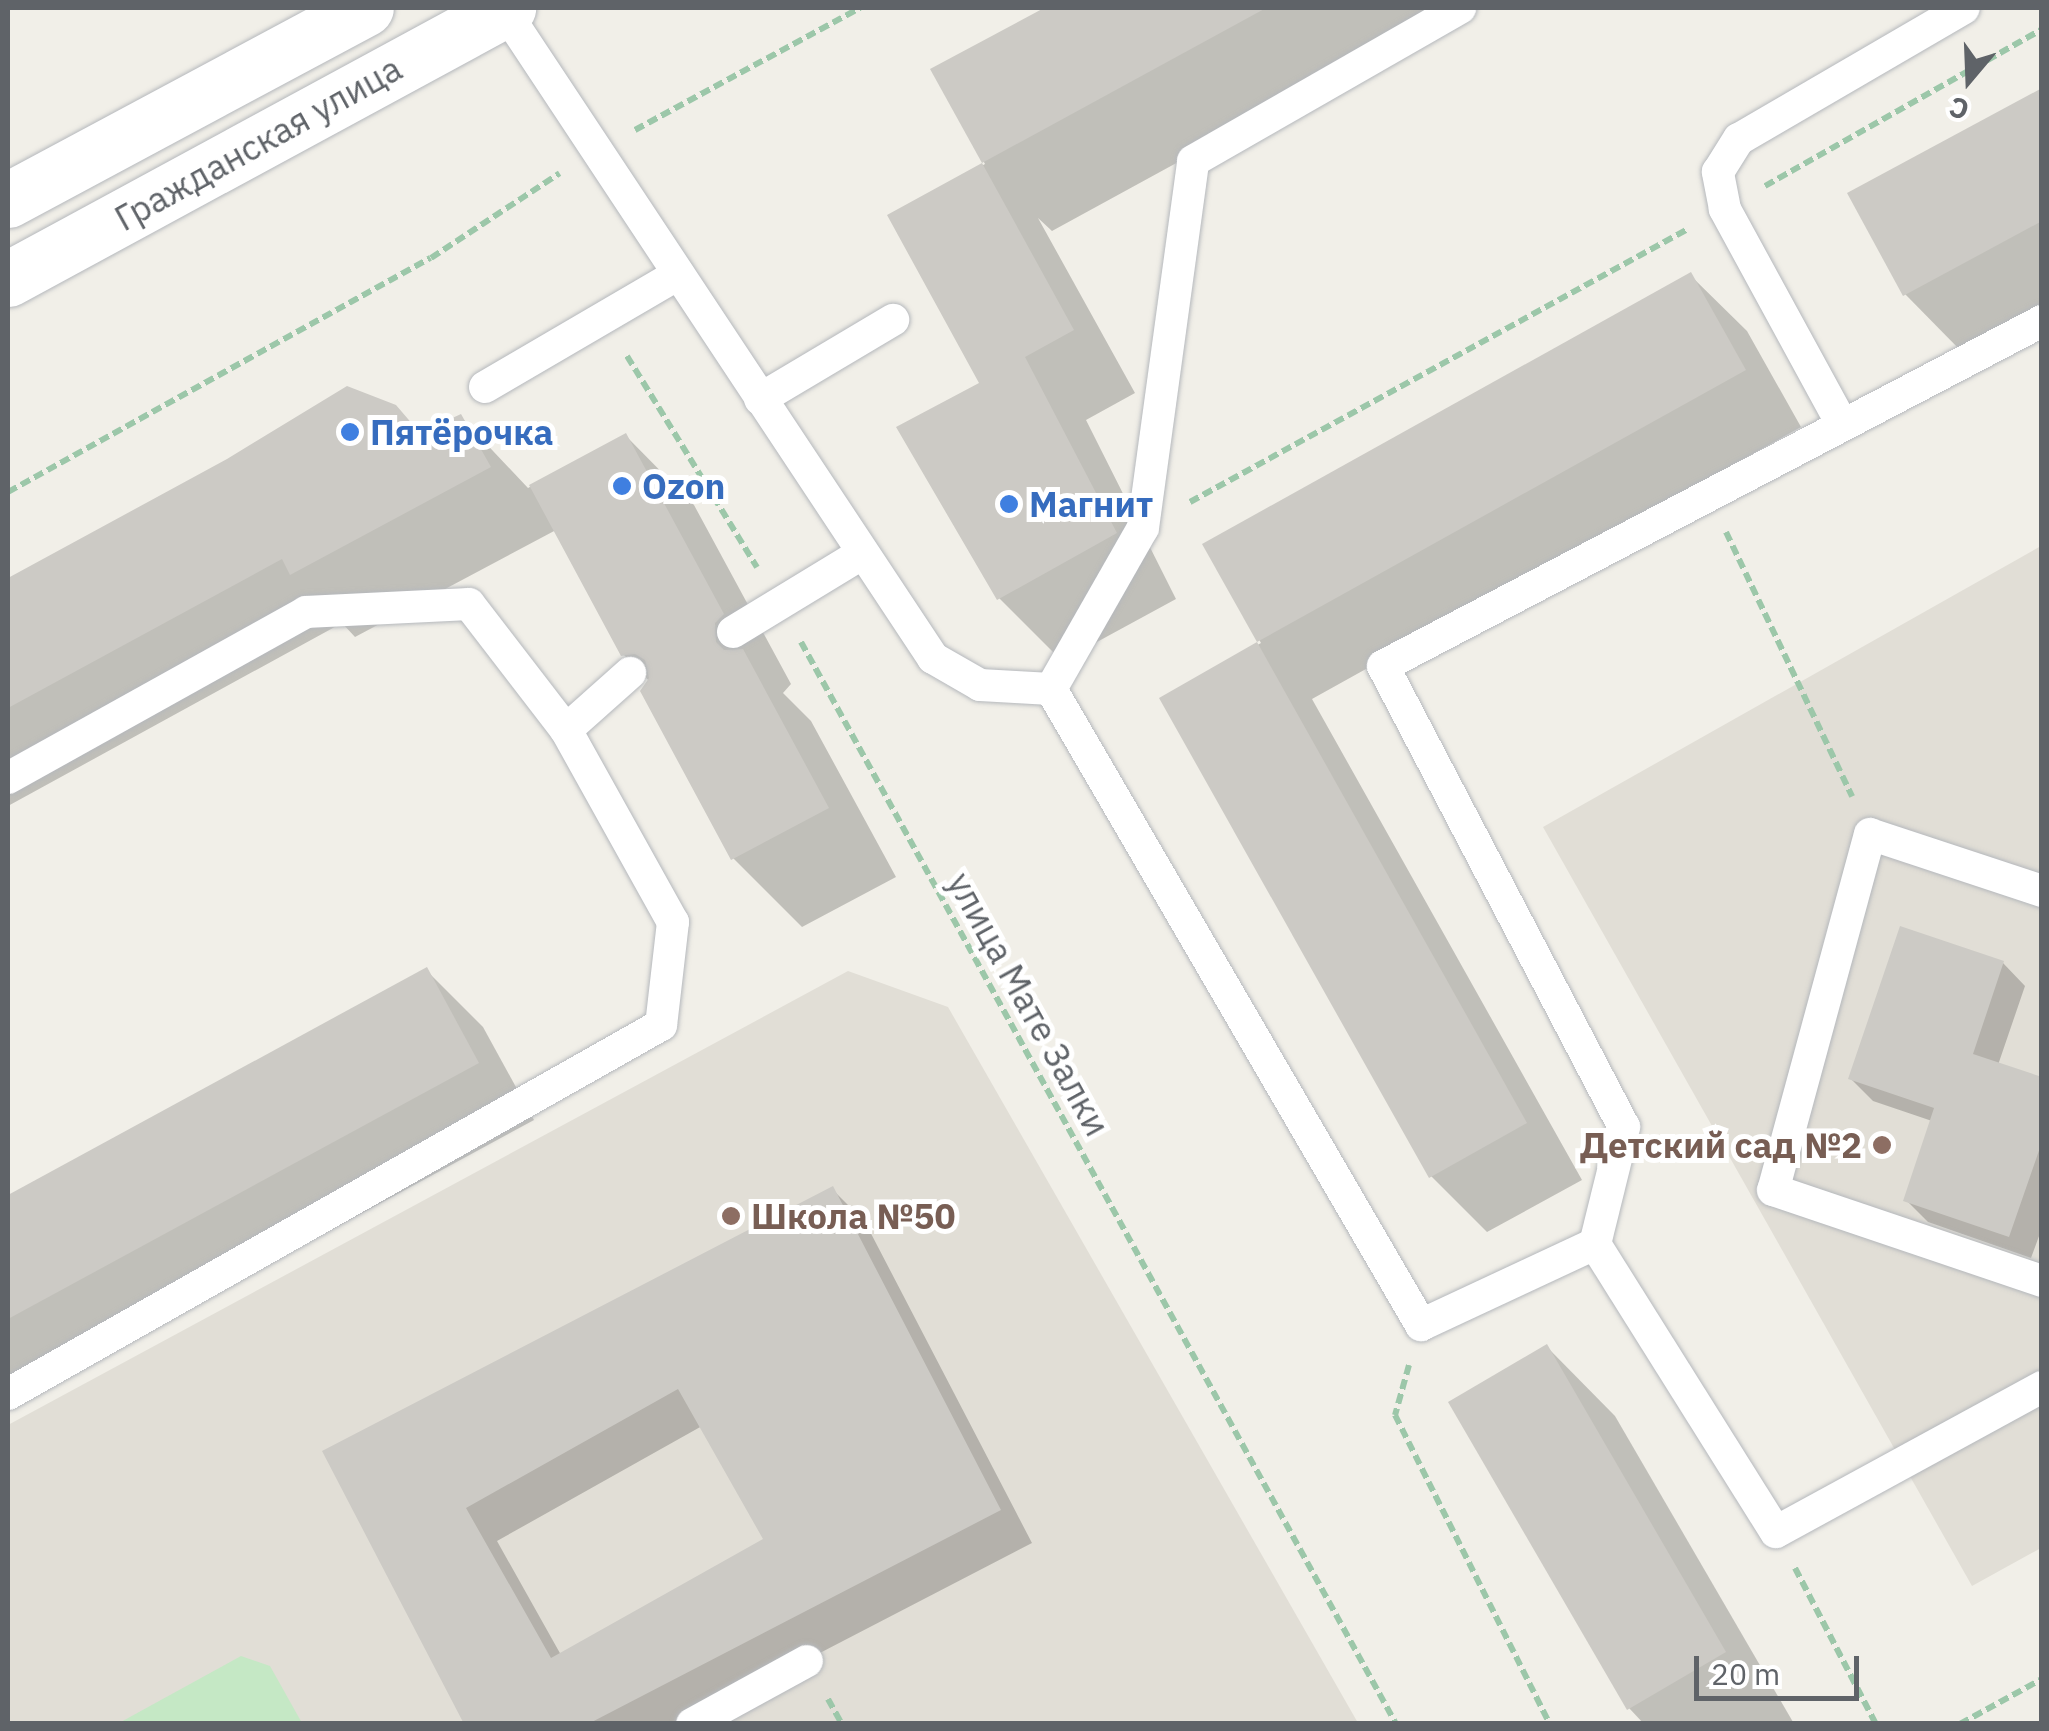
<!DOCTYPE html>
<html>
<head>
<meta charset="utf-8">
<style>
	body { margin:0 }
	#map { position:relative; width:2049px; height:1731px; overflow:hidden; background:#f1efe8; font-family:"IBM Plex Sans",sans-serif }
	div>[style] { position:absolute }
	.education>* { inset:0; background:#e1ded6 }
	.green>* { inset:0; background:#c5e8c5 }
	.shadow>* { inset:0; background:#0003 }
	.building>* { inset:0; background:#cccac5 }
	.path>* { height:6px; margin-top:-3px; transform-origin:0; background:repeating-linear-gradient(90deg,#9cc7a9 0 10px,transparent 0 15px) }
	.roads { filter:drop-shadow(0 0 2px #b5b8bc) drop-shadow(0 0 2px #b5b8bc) }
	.lane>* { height:32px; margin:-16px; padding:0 16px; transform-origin:16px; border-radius:16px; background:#fff }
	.secondary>* { height:55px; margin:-27.5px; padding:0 27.5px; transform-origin:27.5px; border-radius:27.5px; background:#fff }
	.dots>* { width:28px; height:28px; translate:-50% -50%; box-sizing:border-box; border:5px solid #fff; border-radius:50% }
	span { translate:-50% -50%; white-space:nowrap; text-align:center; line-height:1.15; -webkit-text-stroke:10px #fff; paint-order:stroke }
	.street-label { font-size:35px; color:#5f6368 }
	.shop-label { font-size:35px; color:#366cbe; font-weight:700 }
	.left { translate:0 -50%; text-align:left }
	.education-label { font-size:35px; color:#785e54; font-weight:700 }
	.right { translate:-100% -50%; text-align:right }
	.frame { position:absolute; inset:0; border:10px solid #5f6368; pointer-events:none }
	.north { position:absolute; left:1919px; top:30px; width:100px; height:100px; -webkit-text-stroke:8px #fff; paint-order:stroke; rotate:199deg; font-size:28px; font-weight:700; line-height:40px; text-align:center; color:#5f6368 }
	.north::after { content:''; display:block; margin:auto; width:35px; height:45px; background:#5f6368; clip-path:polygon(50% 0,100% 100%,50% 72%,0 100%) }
	.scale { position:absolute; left:1694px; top:1656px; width:165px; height:45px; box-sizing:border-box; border:5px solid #5f6368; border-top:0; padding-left:12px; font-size:30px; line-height:35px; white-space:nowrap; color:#5f6368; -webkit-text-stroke:8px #fff; paint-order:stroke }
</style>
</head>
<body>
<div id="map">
	<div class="education">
		<div style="clip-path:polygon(2041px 546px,2041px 1548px,1972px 1586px,1543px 827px)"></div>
		<div style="clip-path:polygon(848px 971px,948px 1007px,1358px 1723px,8px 1724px,8px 1425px)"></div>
	</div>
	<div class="green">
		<div style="clip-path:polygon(241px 1656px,270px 1666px,302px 1723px,119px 1723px)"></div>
	</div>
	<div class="shadow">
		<div style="clip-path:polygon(1049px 8px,1460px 8px,1052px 231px,1038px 218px,1135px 393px,1086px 420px,1176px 599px,1062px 661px,999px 598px,982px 384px,890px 216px,985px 164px,934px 70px)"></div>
		<div style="clip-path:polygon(2042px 91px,2042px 307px,1961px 351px,1905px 294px)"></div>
		<div style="clip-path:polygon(1690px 275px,1747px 331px,1801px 427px,1312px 699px,1582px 1180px,1487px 1232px,1431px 1176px,1163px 698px,1261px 643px,1206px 545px)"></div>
		<div style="clip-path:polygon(461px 417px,528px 488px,626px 436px,694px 505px,791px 684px,783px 693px,811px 721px,896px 877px,802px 927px,733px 858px,650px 682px,623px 654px,556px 530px,355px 637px,342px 623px,8px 806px,8px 581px,228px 461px,422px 435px)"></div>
		<div style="clip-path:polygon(2003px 963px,2025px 986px,1998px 1065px,2042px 1080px,2042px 1228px,2031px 1258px,1928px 1222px,1906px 1200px,1932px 1121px,1873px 1101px,1851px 1079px)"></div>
		<div style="clip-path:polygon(427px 971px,483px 1027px,534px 1120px,8px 1405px,8px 1198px)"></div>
		<div style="clip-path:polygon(evenodd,832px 1189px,865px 1222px,1032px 1543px,683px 1724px,467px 1724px,325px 1452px,832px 1189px,702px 1426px,766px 1540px,561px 1655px,497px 1541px,702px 1426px)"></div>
		<div style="clip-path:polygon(1547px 1347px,1615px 1416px,1793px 1722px,1644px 1724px,1629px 1708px)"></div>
	</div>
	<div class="building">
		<div style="clip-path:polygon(1044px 8px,1266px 8px,982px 163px,930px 69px)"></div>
		<div style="clip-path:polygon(2042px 88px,2042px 221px,1903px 296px,1847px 193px)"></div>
		<div style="clip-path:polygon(982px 163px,1074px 330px,1025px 357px,1117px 533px,997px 600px,896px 427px,979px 383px,887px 215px)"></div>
		<div style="clip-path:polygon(1691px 272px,1746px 370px,1257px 642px,1202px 544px)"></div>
		<div style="clip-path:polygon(347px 386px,396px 405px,420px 433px,461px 414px,491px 467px,290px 575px,282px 559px,8px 708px,8px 578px,227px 459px)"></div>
		<div style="clip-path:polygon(626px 433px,724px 614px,715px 623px,716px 642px,724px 650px,743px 649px,829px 808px,731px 860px,640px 691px,649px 678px,645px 660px,635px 654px,621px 656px,529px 485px)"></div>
		<div style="clip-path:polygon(1257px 642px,1527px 1123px,1429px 1178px,1159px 698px)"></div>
		<div style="clip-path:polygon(1900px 926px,2004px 961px,1973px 1054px,2042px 1077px,2042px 1142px,2009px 1237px,1903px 1201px,1934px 1108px,1848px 1079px)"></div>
		<div style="clip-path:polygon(427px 967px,479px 1063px,8px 1319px,8px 1195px)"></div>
		<div style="clip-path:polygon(evenodd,833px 1186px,1001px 1510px,588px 1724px,464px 1724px,322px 1451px,833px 1186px,678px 1389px,763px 1539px,551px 1658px,466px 1508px,678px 1389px)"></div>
		<div style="clip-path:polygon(1547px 1344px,1726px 1652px,1627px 1710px,1448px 1402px)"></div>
	</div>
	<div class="path">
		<div style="left:635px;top:130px;width:256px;rotate:-28.5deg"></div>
		<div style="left:1765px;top:186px;width:318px;rotate:-29.5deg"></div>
		<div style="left:627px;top:356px;width:248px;rotate:58.4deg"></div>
		<div style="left:8px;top:492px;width:483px;rotate:-29deg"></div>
		<div style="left:431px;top:258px;width:154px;rotate:-33.4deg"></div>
		<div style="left:1190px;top:502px;width:568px;rotate:-28.73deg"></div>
		<div style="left:1726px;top:532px;width:293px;rotate:64.5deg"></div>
		<div style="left:801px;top:642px;width:1235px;rotate:61.19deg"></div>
		<div style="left:1409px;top:1365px;width:52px;rotate:105.6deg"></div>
		<div style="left:1395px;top:1415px;width:346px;rotate:63.4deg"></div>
		<div style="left:1795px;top:1568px;width:176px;rotate:62.6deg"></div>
		<div style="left:828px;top:1699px;width:29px;rotate:61deg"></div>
		<div style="left:1960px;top:1724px;width:94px;rotate:-28.8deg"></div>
	</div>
	<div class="roads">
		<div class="lane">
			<div style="left:504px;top:10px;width:777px;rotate:56.49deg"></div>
			<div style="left:933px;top:658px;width:54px;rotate:29.9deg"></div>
			<div style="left:980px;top:685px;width:71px;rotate:3.2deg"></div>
			<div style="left:1051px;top:689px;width:736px;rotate:59.81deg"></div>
			<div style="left:1421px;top:1325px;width:192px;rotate:-25deg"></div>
			<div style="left:1595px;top:1244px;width:340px;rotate:57.9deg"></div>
			<div style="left:1776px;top:1532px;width:303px;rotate:-28.6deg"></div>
			<div style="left:485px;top:387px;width:224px;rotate:-30.3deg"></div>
			<div style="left:760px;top:399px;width:155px;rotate:-30.7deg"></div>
			<div style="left:1842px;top:424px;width:245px;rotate:-118.6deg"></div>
			<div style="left:1725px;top:209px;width:38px;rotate:-101deg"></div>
			<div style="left:1718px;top:172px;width:39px;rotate:-58deg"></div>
			<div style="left:1739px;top:139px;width:260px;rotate:-30.2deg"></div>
			<div style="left:733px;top:632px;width:152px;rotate:-31.3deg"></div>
			<div style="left:1051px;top:689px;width:185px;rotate:-60.3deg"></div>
			<div style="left:1143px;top:528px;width:370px;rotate:-82.2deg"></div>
			<div style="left:1193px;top:161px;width:308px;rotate:-29.8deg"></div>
			<div style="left:566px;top:730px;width:86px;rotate:-41.7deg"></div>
			<div style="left:8px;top:778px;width:341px;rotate:-29.1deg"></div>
			<div style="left:306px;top:612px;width:163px;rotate:-2.8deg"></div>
			<div style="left:469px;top:604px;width:159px;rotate:52.4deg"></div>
			<div style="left:566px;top:730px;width:220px;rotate:60.9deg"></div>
			<div style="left:673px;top:922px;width:104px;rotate:96.6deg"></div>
			<div style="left:661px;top:1025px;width:750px;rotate:150.53deg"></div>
			<div style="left:2042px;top:891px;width:181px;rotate:-161.7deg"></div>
			<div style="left:1870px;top:834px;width:369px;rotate:105.2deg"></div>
			<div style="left:1773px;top:1190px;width:284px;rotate:18.7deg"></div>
			<div style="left:1595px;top:1244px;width:121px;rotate:-76.1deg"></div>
			<div style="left:1624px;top:1127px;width:520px;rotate:-117.6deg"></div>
			<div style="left:1383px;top:666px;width:744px;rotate:-27.63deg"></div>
			<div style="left:692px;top:1724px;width:131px;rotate:-28.7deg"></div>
		</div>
		<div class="secondary">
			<div style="left:8px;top:200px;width:406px;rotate:-28.2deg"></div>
			<div style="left:8px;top:279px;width:569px;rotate:-28.46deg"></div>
		</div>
	</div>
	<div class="dots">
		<div style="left:350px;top:432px;background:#3f7fe0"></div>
		<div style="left:622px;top:486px;background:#3f7fe0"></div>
		<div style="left:1009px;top:504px;background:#3f7fe0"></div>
		<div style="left:1882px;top:1145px;background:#8d6e63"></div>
		<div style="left:731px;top:1216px;background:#8d6e63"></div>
	</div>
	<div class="street-label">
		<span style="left:258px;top:143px;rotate:-29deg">Гражданская улица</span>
		<span style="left:1029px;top:1004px;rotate:61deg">улица Мате Залки</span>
	</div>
	<div class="shop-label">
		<span class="left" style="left:370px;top:432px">Пятёрочка</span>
		<span class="left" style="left:642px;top:486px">Ozon</span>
		<span class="left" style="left:1029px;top:504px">Магнит</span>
	</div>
	<div class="education-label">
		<span class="right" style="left:1862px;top:1145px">Детский сад №2</span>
		<span class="left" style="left:751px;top:1216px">Школа №50</span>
	</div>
	<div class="frame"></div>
	<div class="north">С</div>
	<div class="scale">20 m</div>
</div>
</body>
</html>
